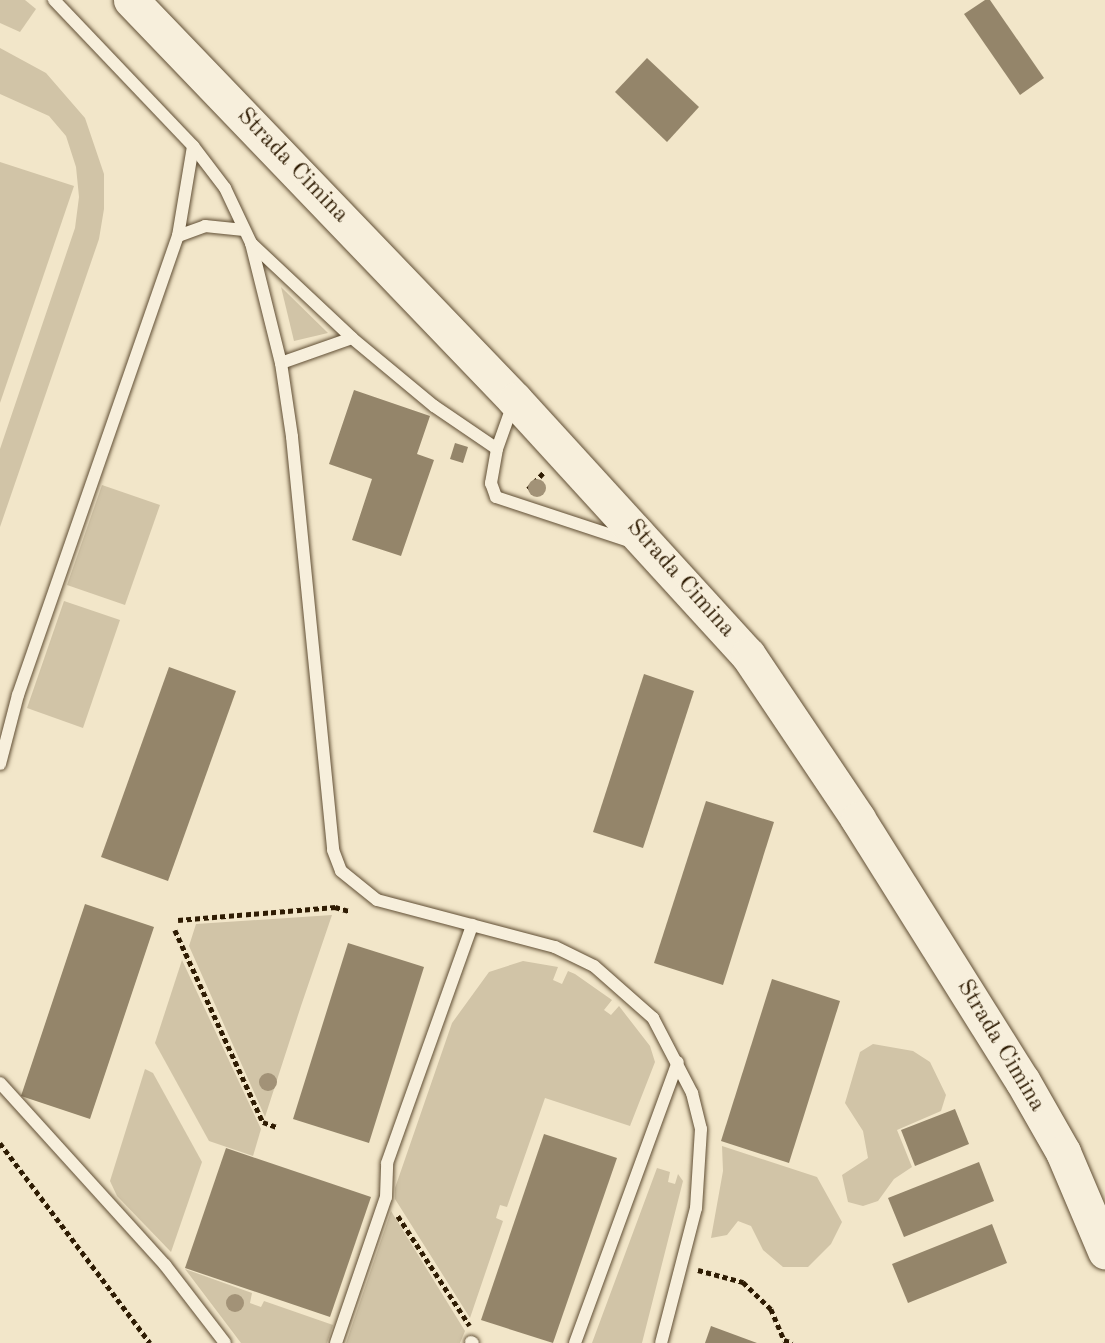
<!DOCTYPE html>
<html>
<head>
<meta charset="utf-8">
<style>
	body { margin:0 }
	#map { position:relative; width:1105px; height:1343px; overflow:hidden; background:#f2e6c9; font-family:"Old Standard TT",serif }
	div>[style] { position:absolute }
	.green>* { inset:0; background:#d1c4a7 }
	.building>* { inset:0; background:#94856a }
	.path>* { height:4.5px; margin-top:-2.25px; transform-origin:0; background:repeating-linear-gradient(90deg,#2f1c03 0 5px,transparent 0 8.5px) }
	.roads { filter:drop-shadow(0 0 2px #604e34) drop-shadow(0 0 2px #604e34) }
	.service>* { height:12px; margin:-6px; padding:0 6px; transform-origin:6px; border-radius:6px; background:#f7efdc }
	.secondary>* { height:35px; margin:-17.5px; padding:0 17.5px; transform-origin:17.5px; border-radius:17.5px; background:#f7efdc }
	.trees>* { width:18px; height:18px; margin:-9px; border-radius:50%; background:#a29277 }
	span { translate:-50% -50%; white-space:nowrap; text-align:center; line-height:1.15; -webkit-text-stroke:7px #f7efdc; paint-order:stroke }
	.street-label { font-size:24px; color:#2f1c03 }
</style>
</head>
<body>
<div id="map">
	<div class="green">
		<div style="clip-path:polygon(0 0,25px 0,36px 9px,20px 32px,0 23px)"></div>
		<div style="clip-path:polygon(0 48px,46px 73px,85px 118px,104px 174px,104px 209px,99px 239px,0 527px,0 449px,75px 228px,79px 197px,76px 167px,66px 136px,49px 116px,0 94px)"></div>
		<div style="clip-path:polygon(0 162px,74px 186px,0 403px)"></div>
		<div style="clip-path:polygon(281px 287px,328px 333px,294px 341px)"></div>
		<div style="clip-path:polygon(102px 485px,160px 505px,125px 605px,67px 585px)"></div>
		<div style="clip-path:polygon(64px 601px,120px 620px,83px 728px,27px 708px)"></div>
		<div style="clip-path:polygon(332px 915px,301px 1006px,265px 1117px,189px 946px,196px 924px)"></div>
		<div style="clip-path:polygon(182px 960px,261px 1129px,253px 1156px,209px 1141px,155px 1043px)"></div>
		<div style="clip-path:polygon(523px 961px,558px 967px,553px 980px,562px 984px,568px 971px,575px 974px,612px 1000px,604px 1010px,611px 1015px,619px 1006px,650px 1046px,655px 1062px,630px 1126px,545px 1098px,507px 1207px,500px 1205px,496px 1218px,503px 1221px,470px 1318px,395px 1199px,395px 1188px,452px 1023px,489px 972px)"></div>
		<div style="clip-path:polygon(873px 1044px,913px 1051px,930px 1062px,946px 1095px,941px 1111px,897px 1130px,912px 1167px,894px 1179px,878px 1201px,863px 1206px,848px 1202px,842px 1175px,868px 1158px,863px 1131px,845px 1103px,860px 1052px)"></div>
		<div style="clip-path:polygon(145px 1069px,153px 1073px,202px 1162px,171px 1252px,117px 1196px,110px 1181px)"></div>
		<div style="clip-path:polygon(722px 1146px,817px 1177px,842px 1222px,831px 1244px,808px 1267px,783px 1267px,763px 1250px,751px 1226px,738px 1221px,727px 1235px,711px 1238px,723px 1171px)"></div>
		<div style="clip-path:polygon(657px 1168px,670px 1172px,668px 1182px,675px 1184px,678px 1174px,683px 1181px,642px 1343px,592px 1343px)"></div>
		<div style="clip-path:polygon(391px 1211px,465px 1331px,460px 1343px,346px 1343px)"></div>
		<div style="clip-path:polygon(185px 1269px,252px 1293px,250px 1303px,261px 1307px,264px 1301px,333px 1325px,327px 1343px,241px 1343px)"></div>
	</div>
	<div class="building">
		<div style="clip-path:polygon(985px 0,990px 0,1044px 78px,1020px 95px,964px 14px)"></div>
		<div style="clip-path:polygon(647px 58px,699px 107px,667px 142px,615px 92px)"></div>
		<div style="clip-path:polygon(354px 390px,430px 416px,417px 454px,434px 460px,401px 556px,352px 540px,372px 479px,329px 464px)"></div>
		<div style="clip-path:polygon(455px 443px,468px 447px,463px 463px,450px 459px)"></div>
		<div style="clip-path:polygon(169px 667px,236px 691px,168px 881px,101px 857px)"></div>
		<div style="clip-path:polygon(644px 674px,694px 691px,643px 848px,593px 832px)"></div>
		<div style="clip-path:polygon(706px 801px,774px 822px,723px 985px,654px 963px)"></div>
		<div style="clip-path:polygon(85px 904px,154px 927px,90px 1119px,21px 1096px)"></div>
		<div style="clip-path:polygon(348px 943px,424px 967px,369px 1143px,293px 1119px)"></div>
		<div style="clip-path:polygon(772px 979px,840px 1001px,789px 1163px,721px 1141px)"></div>
		<div style="clip-path:polygon(955px 1109px,969px 1144px,915px 1166px,901px 1130px)"></div>
		<div style="clip-path:polygon(544px 1134px,617px 1158px,553px 1343px,481px 1320px)"></div>
		<div style="clip-path:polygon(226px 1148px,371px 1197px,330px 1317px,185px 1268px)"></div>
		<div style="clip-path:polygon(979px 1162px,994px 1201px,904px 1237px,888px 1198px)"></div>
		<div style="clip-path:polygon(992px 1224px,1007px 1263px,908px 1303px,892px 1264px)"></div>
		<div style="clip-path:polygon(711px 1326px,757px 1343px,705px 1343px)"></div>
	</div>
	<div class="path">
		<div style="left:528px;top:489px;width:22px;rotate:-47deg"></div>
		<div style="left:178px;top:920px;width:158px;rotate:-4.7deg"></div>
		<div style="left:335px;top:907px;width:15px;rotate:16deg"></div>
		<div style="left:175px;top:930px;width:211px;rotate:65.4deg"></div>
		<div style="left:263px;top:1122px;width:15px;rotate:20deg"></div>
		<div style="left:0;top:1143px;width:250px;rotate:53.1deg"></div>
		<div style="left:398px;top:1216px;width:131px;rotate:56.8deg"></div>
		<div style="left:698px;top:1270px;width:47px;rotate:14.9deg"></div>
		<div style="left:743px;top:1282px;width:39px;rotate:44deg"></div>
		<div style="left:771px;top:1309px;width:34px;rotate:67deg"></div>
		<div style="left:784px;top:1340px;width:9px;rotate:18deg"></div>
	</div>
	<div class="roads">
		<div class="service">
			<div style="left:54px;top:0;width:202px;rotate:46.4deg"></div>
			<div style="left:193px;top:146px;width:53px;rotate:52.7deg"></div>
			<div style="left:225px;top:188px;width:61px;rotate:64.7deg"></div>
			<div style="left:251px;top:243px;width:124px;rotate:76deg"></div>
			<div style="left:281px;top:363px;width:75px;rotate:81.5deg"></div>
			<div style="left:292px;top:437px;width:415px;rotate:84.3deg"></div>
			<div style="left:333px;top:850px;width:22px;rotate:69deg"></div>
			<div style="left:341px;top:871px;width:46px;rotate:38.9deg"></div>
			<div style="left:377px;top:900px;width:184px;rotate:14.8deg"></div>
			<div style="left:555px;top:947px;width:43px;rotate:26deg"></div>
			<div style="left:594px;top:966px;width:79px;rotate:41.4deg"></div>
			<div style="left:653px;top:1018px;width:85px;rotate:62.5deg"></div>
			<div style="left:692px;top:1093px;width:37px;rotate:76deg"></div>
			<div style="left:701px;top:1129px;width:79px;rotate:93.6deg"></div>
			<div style="left:696px;top:1208px;width:139px;rotate:104.5deg"></div>
			<div style="left:178px;top:236px;width:29px;rotate:-20deg"></div>
			<div style="left:205px;top:226px;width:39px;rotate:6deg"></div>
			<div style="left:251px;top:243px;width:139px;rotate:43.2deg"></div>
			<div style="left:352px;top:338px;width:107px;rotate:39.7deg"></div>
			<div style="left:434px;top:406px;width:76px;rotate:34.3deg"></div>
			<div style="left:281px;top:363px;width:75px;rotate:-19.4deg"></div>
			<div style="left:513px;top:404px;width:48px;rotate:109.6deg"></div>
			<div style="left:497px;top:449px;width:35px;rotate:100deg"></div>
			<div style="left:491px;top:483px;width:15px;rotate:70deg"></div>
			<div style="left:496px;top:497px;width:143px;rotate:18.3deg"></div>
			<div style="left:0;top:764px;width:71px;rotate:-75.4deg"></div>
			<div style="left:18px;top:695px;width:486px;rotate:-70.8deg"></div>
			<div style="left:178px;top:236px;width:91px;rotate:-80.5deg"></div>
			<div style="left:0;top:1083px;width:246px;rotate:47.8deg"></div>
			<div style="left:165px;top:1265px;width:98px;rotate:52.4deg"></div>
			<div style="left:471px;top:1342px;width:2px;rotate:27deg"></div>
			<div style="left:336px;top:1343px;width:154px;rotate:-71.1deg"></div>
			<div style="left:386px;top:1197px;width:34px;rotate:-88deg"></div>
			<div style="left:387px;top:1163px;width:253px;rotate:-70.3deg"></div>
			<div style="left:575px;top:1343px;width:299px;rotate:-69.9deg"></div>
		</div>
		<div class="secondary">
			<div style="left:131px;top:0;width:554px;rotate:46.17deg"></div>
			<div style="left:515px;top:400px;width:345px;rotate:47.6deg"></div>
			<div style="left:748px;top:655px;width:197px;rotate:56.1deg"></div>
			<div style="left:858px;top:819px;width:308px;rotate:57.9deg"></div>
			<div style="left:1022px;top:1080px;width:83px;rotate:60.3deg"></div>
			<div style="left:1063px;top:1152px;width:108px;rotate:67deg"></div>
		</div>
	</div>
	<div class="trees">
		<div style="left:537px;top:488px"></div>
		<div style="left:268px;top:1082px"></div>
		<div style="left:235px;top:1303px"></div>
	</div>
	<div class="street-label">
		<span style="left:292px;top:166px;rotate:46deg">Strada Cimina</span>
		<span style="left:680px;top:579px;rotate:48deg">Strada Cimina</span>
		<span style="left:1000px;top:1046px;rotate:59deg">Strada Cimina</span>
	</div>
</div>
</body>
</html>
